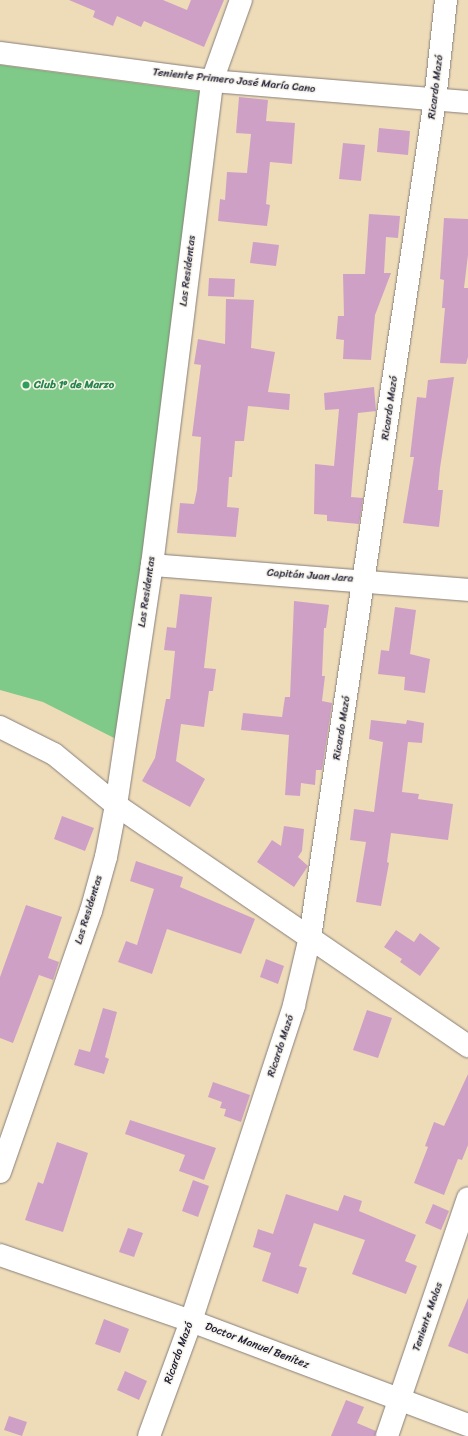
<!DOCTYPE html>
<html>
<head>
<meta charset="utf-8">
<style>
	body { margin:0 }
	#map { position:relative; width:468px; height:1436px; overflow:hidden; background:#eedcb9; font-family:Sriracha,sans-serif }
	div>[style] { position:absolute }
	.green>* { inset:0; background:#7fca88 }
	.building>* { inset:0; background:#cfa0c6 }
	.roads { filter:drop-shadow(0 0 1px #887f7a) drop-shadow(0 0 1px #887f7a) }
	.minor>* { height:22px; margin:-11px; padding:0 11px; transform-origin:11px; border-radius:11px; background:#fff }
	.dots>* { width:11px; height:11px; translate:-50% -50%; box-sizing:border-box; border:2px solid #f7f3e8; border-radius:50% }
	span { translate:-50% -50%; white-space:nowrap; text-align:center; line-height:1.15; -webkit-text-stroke:3px #f7f3e8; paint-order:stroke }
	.street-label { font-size:11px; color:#22223b }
	.leisure-label { font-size:11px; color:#27864d; font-weight:700 }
	.left { translate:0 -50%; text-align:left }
</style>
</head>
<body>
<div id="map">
	<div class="green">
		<div style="clip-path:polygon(0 65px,203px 92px,120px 741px,43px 702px,0 690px)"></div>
	</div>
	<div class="building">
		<div style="clip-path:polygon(69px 0,163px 0,187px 10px,191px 0,224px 0,204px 47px,144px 21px,141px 27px,117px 16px,113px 26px,93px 17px,95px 11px)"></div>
		<div style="clip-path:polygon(239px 97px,268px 100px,266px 121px,295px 123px,292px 164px,270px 162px,266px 204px,270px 205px,267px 226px,218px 221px,220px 199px,225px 200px,227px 172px,247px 173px,251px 134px,236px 133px)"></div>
		<div style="clip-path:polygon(379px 128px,410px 131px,408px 155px,377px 152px)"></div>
		<div style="clip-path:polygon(343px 143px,365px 145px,361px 181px,339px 179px)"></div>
		<div style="clip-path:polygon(369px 214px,400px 216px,398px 238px,386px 237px,384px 273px,391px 273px,375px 315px,371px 360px,343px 359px,344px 340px,336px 339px,338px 316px,344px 316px,343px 274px,365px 274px)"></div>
		<div style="clip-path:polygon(444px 218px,468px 219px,468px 255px,464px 288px,468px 288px,468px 357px,466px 364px,440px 363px,445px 308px,442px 308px,444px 280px,440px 279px)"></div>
		<div style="clip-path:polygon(253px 242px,279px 245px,276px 266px,250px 263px)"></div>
		<div style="clip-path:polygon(209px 278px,235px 279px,234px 297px,208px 296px)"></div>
		<div style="clip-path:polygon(226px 299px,254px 300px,251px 348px,275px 352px,268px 392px,290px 394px,289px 410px,248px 406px,244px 441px,235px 441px,232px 477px,229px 477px,227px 507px,239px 508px,236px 537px,177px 533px,180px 503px,194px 504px,197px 490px,201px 437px,192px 436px,201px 365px,194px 364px,198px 339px,225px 344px)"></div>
		<div style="clip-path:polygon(454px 377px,440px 468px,438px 490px,443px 490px,439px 527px,403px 523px,414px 457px,410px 457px,417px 397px,426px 398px,428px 380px)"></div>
		<div style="clip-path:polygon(374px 387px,376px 411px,358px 413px,351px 497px,363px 498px,359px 524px,327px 521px,327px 515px,314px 514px,315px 464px,334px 466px,339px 409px,325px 410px,324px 393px)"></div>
		<div style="clip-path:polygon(180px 594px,212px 597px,204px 668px,216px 669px,213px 691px,209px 691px,204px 727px,181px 724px,176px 761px,205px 779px,190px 807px,142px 781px,155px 758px,166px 699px,170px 699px,175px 651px,164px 650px,167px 627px,176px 628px)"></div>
		<div style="clip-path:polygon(294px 601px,329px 605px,326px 628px,324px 628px,322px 676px,325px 676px,322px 701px,332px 703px,322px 770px,316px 770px,315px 785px,301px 783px,300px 796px,285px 795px,289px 735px,241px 730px,243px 713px,282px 717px,285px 697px,290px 697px)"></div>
		<div style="clip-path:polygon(395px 607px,416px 610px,410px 654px,430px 659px,425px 693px,404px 690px,405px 677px,378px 674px,381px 650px,389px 651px)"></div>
		<div style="clip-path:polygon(371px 720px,406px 724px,407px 720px,424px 723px,422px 743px,408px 742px,402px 792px,419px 794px,418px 799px,453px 804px,448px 840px,391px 833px,387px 862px,389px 863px,381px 906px,356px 902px,366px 842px,350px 840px,354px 809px,374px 812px,383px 742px,369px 739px)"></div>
		<div style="clip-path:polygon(62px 816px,94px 828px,85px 851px,54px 839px)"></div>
		<div style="clip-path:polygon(284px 826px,304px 829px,302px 851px,298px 857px,308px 866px,294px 887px,257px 862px,272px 840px,281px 846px)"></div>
		<div style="clip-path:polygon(136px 861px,183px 877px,180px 887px,255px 919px,241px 954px,167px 929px,152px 974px,118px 962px,126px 941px,137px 945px,154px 889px,130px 881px)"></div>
		<div style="clip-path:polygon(26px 905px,62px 917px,48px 958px,59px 962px,53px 980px,39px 975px,13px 1043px,0 1038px,0 977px)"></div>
		<div style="clip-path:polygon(396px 930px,414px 942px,420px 933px,440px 948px,420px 976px,400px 962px,402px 959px,384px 947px)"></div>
		<div style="clip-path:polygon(266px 959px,284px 966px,278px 984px,260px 977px)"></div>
		<div style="clip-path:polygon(103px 1008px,117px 1012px,105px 1057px,109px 1059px,104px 1074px,74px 1065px,79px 1049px,90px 1052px)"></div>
		<div style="clip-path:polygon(367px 1010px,392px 1018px,378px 1058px,353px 1050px)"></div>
		<div style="clip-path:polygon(468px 1074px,468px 1145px,462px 1160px,458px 1159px,444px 1195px,414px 1183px,428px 1147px,425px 1146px,434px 1122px,444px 1126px)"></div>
		<div style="clip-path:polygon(213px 1082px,250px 1095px,241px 1122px,224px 1116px,226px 1109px,220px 1108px,222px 1102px,208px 1097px)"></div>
		<div style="clip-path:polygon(130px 1120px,216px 1148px,204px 1180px,179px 1171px,185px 1155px,125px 1134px)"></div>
		<div style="clip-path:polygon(57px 1142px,88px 1153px,63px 1232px,25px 1220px,38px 1182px,43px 1184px)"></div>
		<div style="clip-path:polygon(193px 1180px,209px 1186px,198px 1217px,182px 1211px)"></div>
		<div style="clip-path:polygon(286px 1194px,338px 1211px,344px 1195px,362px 1201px,359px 1211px,416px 1235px,405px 1261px,417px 1266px,406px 1294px,352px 1274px,365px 1240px,314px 1223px,299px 1266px,307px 1268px,298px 1294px,262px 1281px,271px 1253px,253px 1247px,258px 1229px,273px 1234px)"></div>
		<div style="clip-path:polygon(433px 1204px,449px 1211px,441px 1230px,425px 1223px)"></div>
		<div style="clip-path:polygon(128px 1228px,143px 1233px,134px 1257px,119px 1252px)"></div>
		<div style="clip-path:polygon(468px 1298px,468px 1354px,448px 1346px)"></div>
		<div style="clip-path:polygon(104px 1319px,129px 1329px,120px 1353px,95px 1344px)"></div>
		<div style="clip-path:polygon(125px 1371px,147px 1381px,139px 1400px,117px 1390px)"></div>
		<div style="clip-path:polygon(346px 1400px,364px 1407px,357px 1423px,376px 1431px,375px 1436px,331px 1436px)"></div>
		<div style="clip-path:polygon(9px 1416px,27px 1422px,22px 1436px,4px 1430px)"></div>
	</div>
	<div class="roads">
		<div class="minor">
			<div style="left:0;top:53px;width:214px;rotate:7.5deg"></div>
			<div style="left:212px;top:81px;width:257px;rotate:4.7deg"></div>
			<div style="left:152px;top:565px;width:317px;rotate:4.5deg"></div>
			<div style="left:0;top:727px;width:60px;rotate:26.6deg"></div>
			<div style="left:54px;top:754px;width:80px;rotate:39.4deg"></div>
			<div style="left:116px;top:805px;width:427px;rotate:34.4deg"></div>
			<div style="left:0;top:1172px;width:276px;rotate:-70.8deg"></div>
			<div style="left:91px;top:911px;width:56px;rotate:-74.5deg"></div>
			<div style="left:106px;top:857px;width:53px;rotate:-79.1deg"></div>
			<div style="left:116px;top:805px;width:243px;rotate:-81.5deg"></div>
			<div style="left:152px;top:565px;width:488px;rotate:-82.9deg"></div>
			<div style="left:212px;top:81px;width:86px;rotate:-70.3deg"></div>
			<div style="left:0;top:1255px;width:202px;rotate:19.1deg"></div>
			<div style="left:191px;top:1321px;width:296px;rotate:20.6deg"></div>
			<div style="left:149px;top:1436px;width:122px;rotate:-69.9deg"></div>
			<div style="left:191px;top:1321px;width:332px;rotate:-71.9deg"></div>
			<div style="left:294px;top:1005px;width:70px;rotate:-76.8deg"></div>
			<div style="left:310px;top:937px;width:846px;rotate:-81.51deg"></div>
			<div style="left:435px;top:100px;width:101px;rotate:-83.7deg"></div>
			<div style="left:387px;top:1436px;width:251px;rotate:-71.2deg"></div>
		</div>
	</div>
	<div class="dots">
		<div style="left:26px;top:385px;background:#2e9e5b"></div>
	</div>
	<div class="street-label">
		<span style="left:234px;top:81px;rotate:6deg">Teniente Primero José María Cano</span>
		<span style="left:436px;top:87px;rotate:-83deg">Ricardo Mazó</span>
		<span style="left:188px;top:271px;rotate:-83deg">Las Residentas</span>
		<span style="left:390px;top:408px;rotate:-82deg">Ricardo Mazó</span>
		<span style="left:310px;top:576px;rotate:4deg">Capitán Juan Jara</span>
		<span style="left:147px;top:592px;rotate:-82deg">Las Residentas</span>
		<span style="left:342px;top:728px;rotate:-81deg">Ricardo Mazó</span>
		<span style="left:89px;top:910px;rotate:-73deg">Las Residentas</span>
		<span style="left:281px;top:1046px;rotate:-72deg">Ricardo Mazó</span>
		<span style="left:428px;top:1317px;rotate:-71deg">Teniente Molas</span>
		<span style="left:257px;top:1346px;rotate:21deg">Doctor Manuel Benítez</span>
		<span style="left:179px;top:1353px;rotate:-70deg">Ricardo Mazó</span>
	</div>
	<div class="leisure-label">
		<span class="left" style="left:34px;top:385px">Club 1º de Marzo</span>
	</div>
</div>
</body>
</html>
